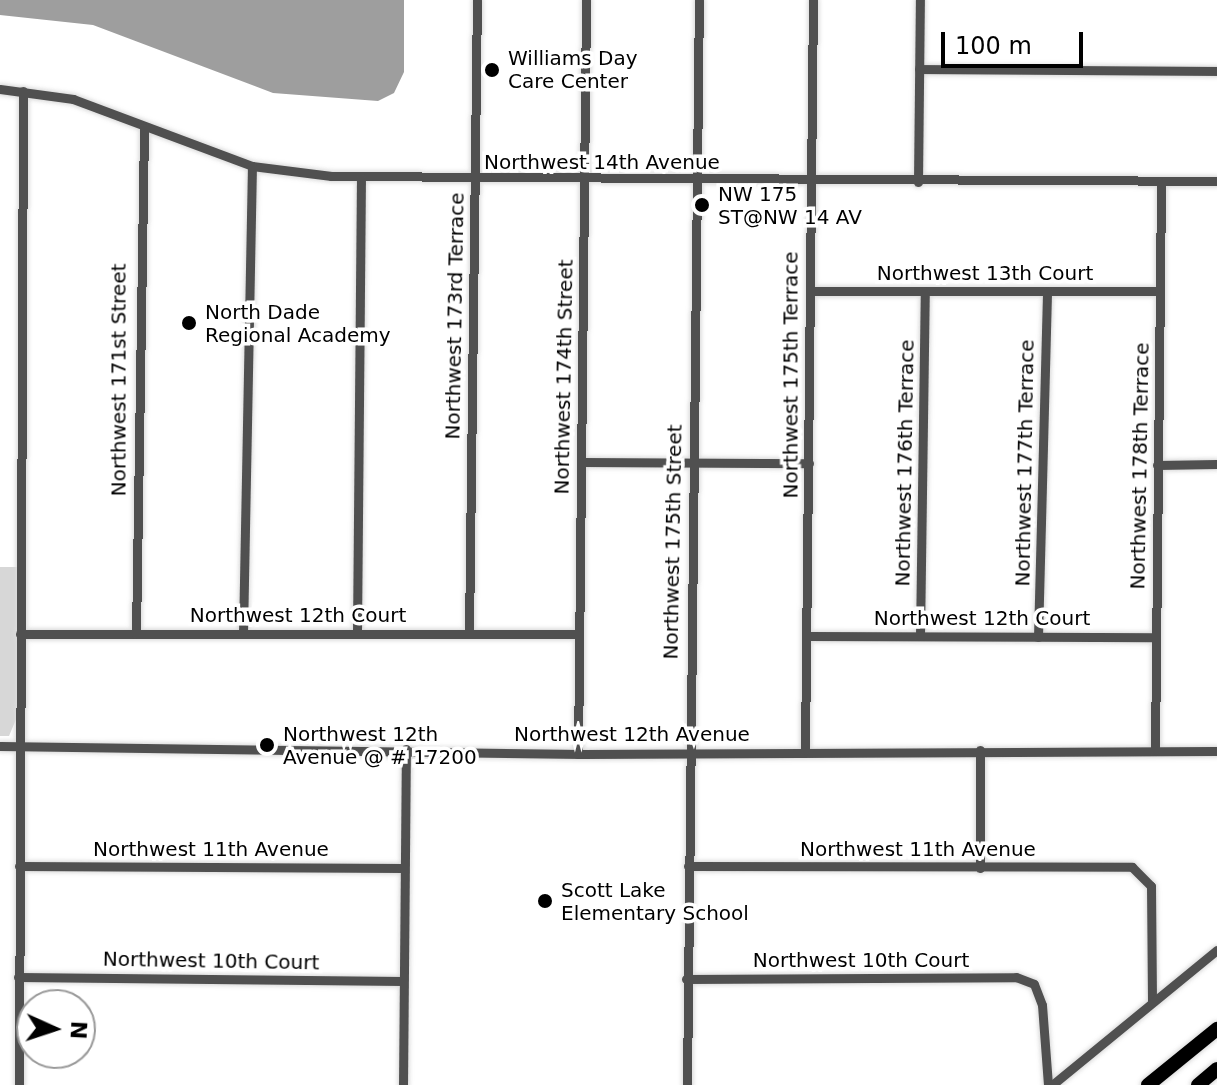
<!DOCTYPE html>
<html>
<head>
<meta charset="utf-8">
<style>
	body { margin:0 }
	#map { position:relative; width:1217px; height:1085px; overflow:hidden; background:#fff; font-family:"DejaVu Sans",sans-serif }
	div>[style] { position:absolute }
	.green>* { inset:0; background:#d7d7d7 }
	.water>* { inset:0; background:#9e9e9e }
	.roads { filter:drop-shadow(0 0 2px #dbdbdb) drop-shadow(0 0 2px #dbdbdb) }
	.minor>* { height:9px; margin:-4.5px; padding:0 4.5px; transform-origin:4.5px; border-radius:4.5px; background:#505050 }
	.highway>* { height:14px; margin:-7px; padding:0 7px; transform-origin:7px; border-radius:7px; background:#000 }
	.dots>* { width:22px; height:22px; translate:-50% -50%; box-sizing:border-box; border:4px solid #fff; border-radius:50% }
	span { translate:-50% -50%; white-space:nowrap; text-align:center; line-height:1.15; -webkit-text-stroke:7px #fff; paint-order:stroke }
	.poi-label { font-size:20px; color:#000 }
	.left { translate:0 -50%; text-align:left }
	.street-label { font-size:20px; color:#000 }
	.north { position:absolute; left:16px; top:989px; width:80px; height:80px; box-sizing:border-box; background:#fff; border:2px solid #999; border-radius:50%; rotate:93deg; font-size:22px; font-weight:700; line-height:32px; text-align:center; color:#000 }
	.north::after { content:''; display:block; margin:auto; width:28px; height:36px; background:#000; clip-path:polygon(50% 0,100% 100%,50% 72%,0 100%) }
	.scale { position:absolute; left:941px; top:32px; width:142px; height:36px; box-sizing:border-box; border:4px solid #000; border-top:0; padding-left:10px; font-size:24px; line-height:28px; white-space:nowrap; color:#000; -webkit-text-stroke:6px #fff; paint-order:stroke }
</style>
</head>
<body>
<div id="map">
	<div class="green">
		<div style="clip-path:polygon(0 567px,17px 567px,17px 717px,9px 736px,0 736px)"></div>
	</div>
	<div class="water">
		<div style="clip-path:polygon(0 0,404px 0,404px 72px,394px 93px,378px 101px,273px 93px,93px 25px,0 15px)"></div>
	</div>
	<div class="roads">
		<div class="minor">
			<div style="left:919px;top:69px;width:298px;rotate:0.4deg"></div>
			<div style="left:0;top:89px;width:74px;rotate:7.8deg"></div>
			<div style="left:73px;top:99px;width:191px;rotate:20.5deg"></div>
			<div style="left:252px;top:166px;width:80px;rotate:7.2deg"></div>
			<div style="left:331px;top:176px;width:886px;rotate:0.32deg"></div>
			<div style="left:918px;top:182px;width:182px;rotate:-89.4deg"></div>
			<div style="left:810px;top:291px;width:350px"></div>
			<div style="left:581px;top:462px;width:228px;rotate:0.3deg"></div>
			<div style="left:1157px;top:465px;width:60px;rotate:-1deg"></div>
			<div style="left:243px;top:633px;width:467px;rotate:-88.9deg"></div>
			<div style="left:357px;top:633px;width:455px;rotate:-89.5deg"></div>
			<div style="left:469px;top:633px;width:633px;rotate:-89.28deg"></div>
			<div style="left:20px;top:634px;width:556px"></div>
			<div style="left:136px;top:634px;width:506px;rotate:-89.09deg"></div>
			<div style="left:807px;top:636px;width:349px;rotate:0.2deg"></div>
			<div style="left:920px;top:636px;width:345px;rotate:-89.2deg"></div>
			<div style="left:1038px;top:637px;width:346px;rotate:-88.5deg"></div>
			<div style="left:0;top:746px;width:582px;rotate:0.79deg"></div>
			<div style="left:582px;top:754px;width:635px;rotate:-0.27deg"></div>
			<div style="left:805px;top:750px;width:750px;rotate:-89.39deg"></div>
			<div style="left:1155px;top:750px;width:568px;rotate:-89.39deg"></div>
			<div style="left:578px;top:754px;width:754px;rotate:-89.39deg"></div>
			<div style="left:19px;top:866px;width:385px;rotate:0.3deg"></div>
			<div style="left:688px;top:866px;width:444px;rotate:0.1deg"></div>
			<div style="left:1132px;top:867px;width:27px;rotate:45deg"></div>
			<div style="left:1151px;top:886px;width:115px;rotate:89.5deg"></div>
			<div style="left:980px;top:868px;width:118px;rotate:-90deg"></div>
			<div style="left:18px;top:977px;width:385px;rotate:0.6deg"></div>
			<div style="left:686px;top:979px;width:330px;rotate:-0.3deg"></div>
			<div style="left:1016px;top:977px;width:19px;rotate:21deg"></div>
			<div style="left:1034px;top:984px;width:22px;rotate:69deg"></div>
			<div style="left:1042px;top:1005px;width:80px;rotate:85.7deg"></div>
			<div style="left:19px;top:1085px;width:994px;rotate:-89.77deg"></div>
			<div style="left:403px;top:1085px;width:336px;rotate:-89.5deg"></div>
			<div style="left:687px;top:1085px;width:1085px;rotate:-89.37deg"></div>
			<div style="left:1052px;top:1085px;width:213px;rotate:-39.3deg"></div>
		</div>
		<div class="highway">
			<div style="left:1148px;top:1085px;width:89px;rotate:-39.1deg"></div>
			<div style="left:1198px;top:1085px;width:25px;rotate:-40deg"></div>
		</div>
	</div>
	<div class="dots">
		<div style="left:492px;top:70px;background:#000"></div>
		<div style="left:702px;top:205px;background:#000"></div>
		<div style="left:189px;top:323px;background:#000"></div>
		<div style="left:267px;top:745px;background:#000"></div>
		<div style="left:545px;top:901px;background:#000"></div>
	</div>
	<div class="poi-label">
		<span class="left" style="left:508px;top:70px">Williams Day<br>Care Center</span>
		<span class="left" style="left:718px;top:206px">NW 175<br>ST@NW 14 AV</span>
		<span class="left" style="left:205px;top:324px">North Dade<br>Regional Academy</span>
		<span class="left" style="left:283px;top:746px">Northwest 12th<br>Avenue @ # 17200</span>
		<span class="left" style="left:561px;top:902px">Scott Lake<br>Elementary School</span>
	</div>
	<div class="street-label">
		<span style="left:602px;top:162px">Northwest 14th Avenue</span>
		<span style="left:985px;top:273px">Northwest 13th Court</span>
		<span style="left:455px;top:316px;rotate:-89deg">Northwest 173rd Terrace</span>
		<span style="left:791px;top:375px;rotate:-90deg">Northwest 175th Terrace</span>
		<span style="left:564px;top:377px;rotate:-89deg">Northwest 174th Street</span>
		<span style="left:119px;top:380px;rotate:-90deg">Northwest 171st Street</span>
		<span style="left:905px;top:463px;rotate:-89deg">Northwest 176th Terrace</span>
		<span style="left:1025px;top:463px;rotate:-89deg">Northwest 177th Terrace</span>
		<span style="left:1140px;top:466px;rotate:-89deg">Northwest 178th Terrace</span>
		<span style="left:673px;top:542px;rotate:-89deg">Northwest 175th Street</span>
		<span style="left:298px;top:615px">Northwest 12th Court</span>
		<span style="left:982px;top:618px">Northwest 12th Court</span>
		<span style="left:632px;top:734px">Northwest 12th Avenue</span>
		<span style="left:211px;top:849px">Northwest 11th Avenue</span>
		<span style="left:918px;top:849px">Northwest 11th Avenue</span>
		<span style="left:861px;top:960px">Northwest 10th Court</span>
		<span style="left:211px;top:961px;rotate:1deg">Northwest 10th Court</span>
	</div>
	<div class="north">N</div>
	<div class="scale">100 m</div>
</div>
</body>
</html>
